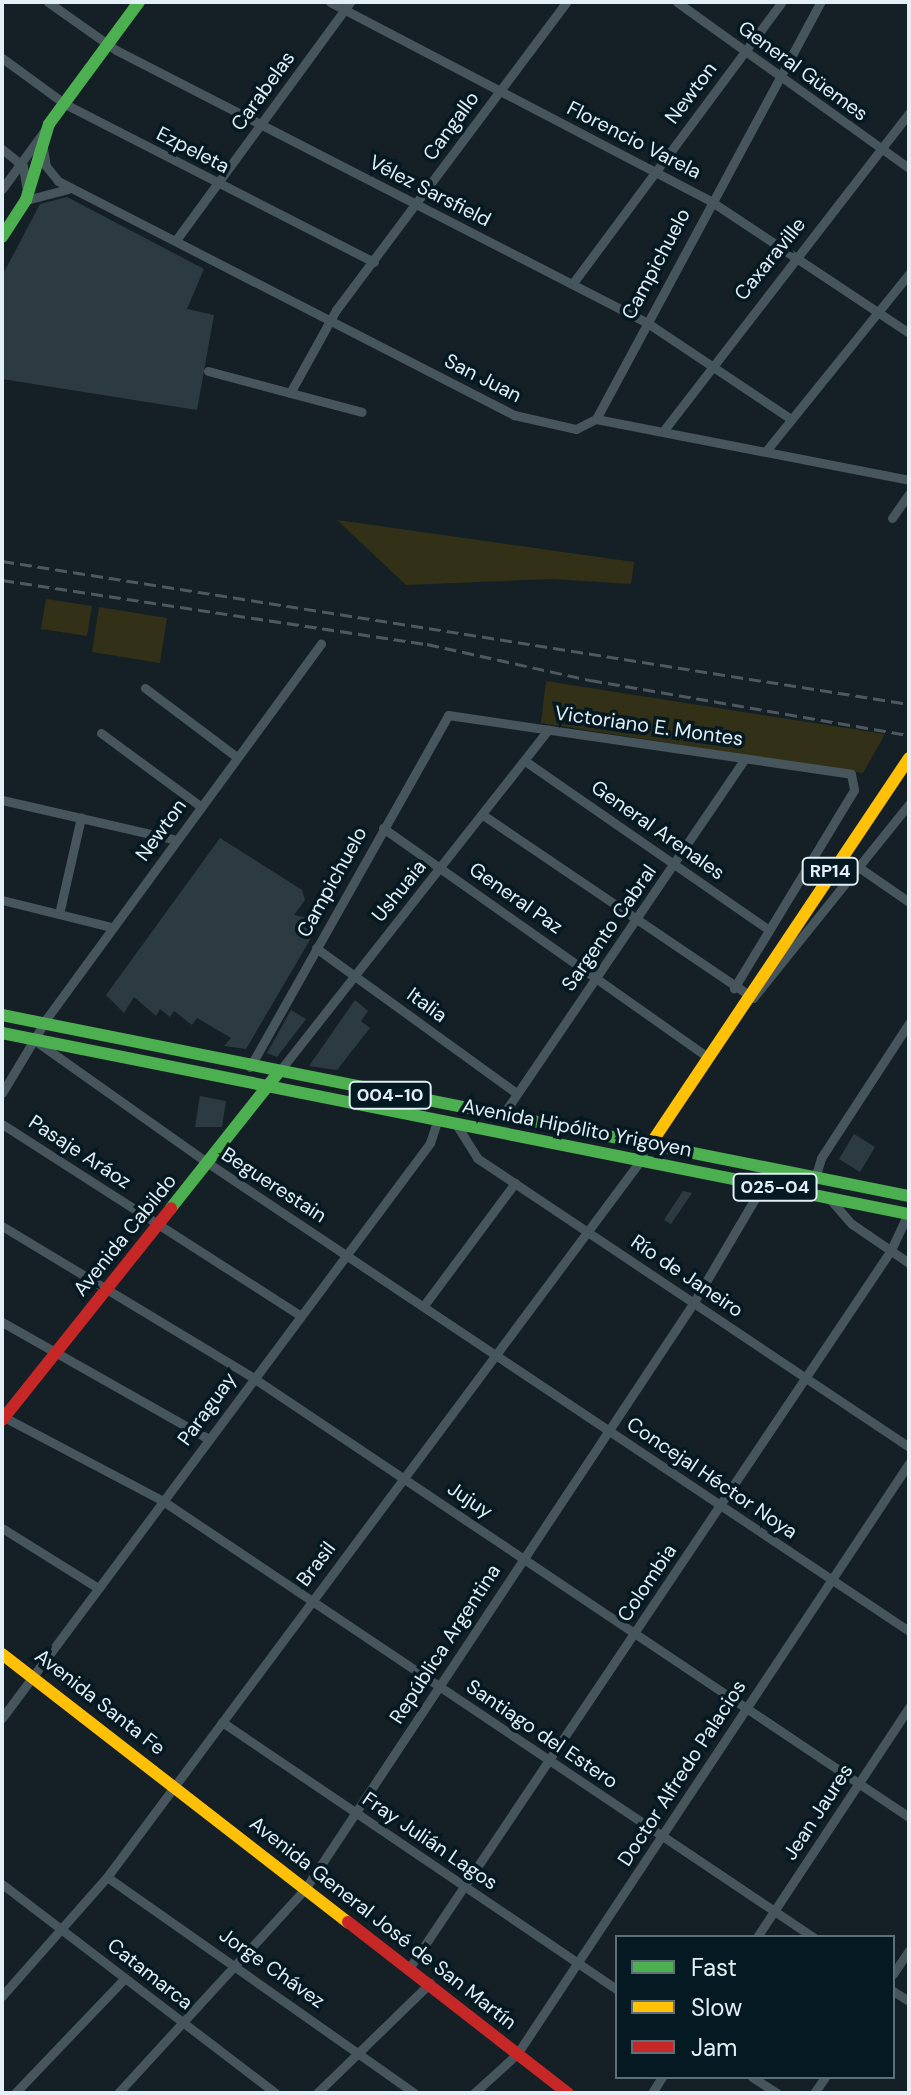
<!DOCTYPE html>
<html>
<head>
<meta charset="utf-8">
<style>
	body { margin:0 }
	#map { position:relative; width:911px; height:2095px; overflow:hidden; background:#152026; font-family:"DM Sans",sans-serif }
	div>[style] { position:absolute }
	.green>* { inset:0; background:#323117 }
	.building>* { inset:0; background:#2c3b42 }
	.street>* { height:9px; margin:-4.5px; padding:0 4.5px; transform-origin:4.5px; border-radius:4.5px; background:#47555c }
	.fast>* { height:12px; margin:-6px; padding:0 6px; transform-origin:6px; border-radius:6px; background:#4caf50 }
	.slow>* { height:12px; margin:-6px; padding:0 6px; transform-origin:6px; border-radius:6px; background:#ffc107 }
	.jam>* { height:12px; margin:-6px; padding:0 6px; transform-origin:6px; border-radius:6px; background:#c62828 }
	.rail>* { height:3px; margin-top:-1.5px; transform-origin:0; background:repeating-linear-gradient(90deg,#4e585e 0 12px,transparent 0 18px) }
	span { translate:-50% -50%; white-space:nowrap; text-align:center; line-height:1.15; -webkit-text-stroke:7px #051922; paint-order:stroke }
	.shield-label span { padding:2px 6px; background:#051922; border:2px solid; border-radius:6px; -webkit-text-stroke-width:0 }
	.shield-label { font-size:18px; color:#e3eff6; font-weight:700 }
	.street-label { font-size:20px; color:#e3eff6 }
	.frame { position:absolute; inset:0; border:4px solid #e3eff6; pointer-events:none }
	.legend { position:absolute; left:615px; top:1935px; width:280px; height:144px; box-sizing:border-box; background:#051922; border:2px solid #5e6f77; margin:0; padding:10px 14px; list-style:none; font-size:24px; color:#e3eff6 }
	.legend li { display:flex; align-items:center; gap:16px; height:40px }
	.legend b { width:40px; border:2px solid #5e6f77 }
</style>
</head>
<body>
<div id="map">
	<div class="green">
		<div style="clip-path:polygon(337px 520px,634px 562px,631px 584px,552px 579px,406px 585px)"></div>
		<div style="clip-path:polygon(46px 599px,92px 606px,87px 636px,41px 629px)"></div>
		<div style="clip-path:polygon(99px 607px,167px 618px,160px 663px,92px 652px)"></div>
		<div style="clip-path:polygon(546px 681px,711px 707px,885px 734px,863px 773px,541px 723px)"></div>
	</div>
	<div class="building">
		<div style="clip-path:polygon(67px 197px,204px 269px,187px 309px,214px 315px,197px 410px,2px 379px,2px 276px,40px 204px)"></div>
		<div style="clip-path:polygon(220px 838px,302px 890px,305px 900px,294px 915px,321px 921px,246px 1049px,224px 1046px,231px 1038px,197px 1018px,192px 1025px,174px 1011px,170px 1017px,160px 1009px,156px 1016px,134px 997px,124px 1013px,106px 995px)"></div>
		<div style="clip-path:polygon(355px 1000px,368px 1011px,361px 1021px,370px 1028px,337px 1070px,309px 1066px)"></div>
		<div style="clip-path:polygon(291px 1010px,306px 1019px,277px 1057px,267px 1053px)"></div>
		<div style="clip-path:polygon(200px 1096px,226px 1101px,222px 1127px,195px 1127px)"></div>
		<div style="clip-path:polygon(854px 1134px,875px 1147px,860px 1172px,839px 1159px)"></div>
		<div style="clip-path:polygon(683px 1191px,692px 1193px,671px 1224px,664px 1220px)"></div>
	</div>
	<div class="street">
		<div style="left:48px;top:2px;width:83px;rotate:35.2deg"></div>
		<div style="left:116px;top:50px;width:596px;rotate:27.17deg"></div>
		<div style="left:646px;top:322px;width:174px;rotate:33.8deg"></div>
		<div style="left:330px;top:2px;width:428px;rotate:27.6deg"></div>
		<div style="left:709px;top:200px;width:240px;rotate:33.6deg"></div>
		<div style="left:677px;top:2px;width:285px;rotate:35.6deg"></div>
		<div style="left:2px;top:58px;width:78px;rotate:36.1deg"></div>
		<div style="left:65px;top:104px;width:347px;rotate:27.1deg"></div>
		<div style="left:43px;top:148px;width:18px;rotate:81deg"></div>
		<div style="left:46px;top:166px;width:19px;rotate:51deg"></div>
		<div style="left:58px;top:181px;width:513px;rotate:27.16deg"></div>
		<div style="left:514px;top:415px;width:64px;rotate:12.7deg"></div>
		<div style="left:576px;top:429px;width:22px;rotate:-27deg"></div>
		<div style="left:596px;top:419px;width:319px;rotate:11deg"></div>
		<div style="left:2px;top:149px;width:27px;rotate:39deg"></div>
		<div style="left:23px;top:166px;width:25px;rotate:81deg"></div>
		<div style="left:2px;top:189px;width:73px;rotate:-53.9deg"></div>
		<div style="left:26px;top:200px;width:43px;rotate:-14.7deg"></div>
		<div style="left:176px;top:240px;width:295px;rotate:-53.8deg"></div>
		<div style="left:573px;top:283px;width:350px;rotate:-53.4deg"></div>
		<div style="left:208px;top:371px;width:159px;rotate:14.9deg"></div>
		<div style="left:290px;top:393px;width:95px;rotate:-61deg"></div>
		<div style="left:336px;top:310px;width:384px;rotate:-53.2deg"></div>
		<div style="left:596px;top:419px;width:474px;rotate:-61.7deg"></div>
		<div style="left:664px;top:430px;width:401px;rotate:-52.3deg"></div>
		<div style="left:766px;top:451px;width:228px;rotate:-51.1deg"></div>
		<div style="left:892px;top:518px;width:29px;rotate:-55deg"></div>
		<div style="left:145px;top:688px;width:115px;rotate:36.9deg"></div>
		<div style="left:101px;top:733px;width:123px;rotate:36.4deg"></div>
		<div style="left:525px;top:761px;width:297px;rotate:34.7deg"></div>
		<div style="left:2px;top:800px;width:179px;rotate:12.9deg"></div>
		<div style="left:483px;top:815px;width:326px;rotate:34.1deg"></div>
		<div style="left:753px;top:998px;width:249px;rotate:-51.2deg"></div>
		<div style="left:383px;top:828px;width:394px;rotate:35.2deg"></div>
		<div style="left:857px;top:866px;width:63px;rotate:34.7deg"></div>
		<div style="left:2px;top:900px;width:112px;rotate:13.9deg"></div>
		<div style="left:59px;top:914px;width:99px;rotate:-77.2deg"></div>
		<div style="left:316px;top:948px;width:246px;rotate:35.9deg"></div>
		<div style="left:37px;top:1042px;width:209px;rotate:35.3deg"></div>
		<div style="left:208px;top:1163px;width:843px;rotate:33.73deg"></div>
		<div style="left:250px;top:1067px;width:404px;rotate:-60.6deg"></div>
		<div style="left:448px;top:715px;width:407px;rotate:8.3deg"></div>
		<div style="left:851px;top:774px;width:16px;rotate:79deg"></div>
		<div style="left:854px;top:790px;width:232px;rotate:121.2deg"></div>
		<div style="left:278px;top:1073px;width:437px;rotate:-51.8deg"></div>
		<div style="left:2px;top:1093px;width:87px;rotate:-59deg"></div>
		<div style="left:47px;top:1018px;width:464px;rotate:-53.8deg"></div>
		<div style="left:502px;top:1116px;width:432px;rotate:-55.8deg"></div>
		<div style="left:2px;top:1124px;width:353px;rotate:32.7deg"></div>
		<div style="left:456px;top:1124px;width:40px;rotate:58deg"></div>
		<div style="left:477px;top:1158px;width:520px;rotate:33.78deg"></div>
		<div style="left:815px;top:1178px;width:21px;rotate:-73deg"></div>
		<div style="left:821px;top:1158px;width:161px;rotate:-56.9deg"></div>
		<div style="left:829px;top:1198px;width:35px;rotate:49deg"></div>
		<div style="left:852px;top:1224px;width:69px;rotate:34.4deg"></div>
		<div style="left:2px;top:1226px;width:292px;rotate:31.1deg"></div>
		<div style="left:252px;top:1377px;width:791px;rotate:33.81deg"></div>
		<div style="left:425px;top:1304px;width:151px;rotate:-53.4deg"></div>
		<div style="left:2px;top:1322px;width:236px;rotate:29.5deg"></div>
		<div style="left:2px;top:1416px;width:182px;rotate:27.8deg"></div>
		<div style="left:163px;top:1501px;width:783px;rotate:33.85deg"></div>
		<div style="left:2px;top:1528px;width:113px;rotate:32deg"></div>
		<div style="left:2px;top:1718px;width:717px;rotate:-53.34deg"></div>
		<div style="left:430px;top:1143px;width:23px;rotate:-72deg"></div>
		<div style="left:222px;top:1722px;width:477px;rotate:34.1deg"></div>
		<div style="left:107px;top:1877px;width:375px;rotate:35.1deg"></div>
		<div style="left:2px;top:1884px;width:344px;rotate:37.4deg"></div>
		<div style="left:757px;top:1937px;width:276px;rotate:-56.5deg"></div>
		<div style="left:410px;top:1967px;width:863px;rotate:-56.14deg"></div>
		<div style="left:891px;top:1250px;width:40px;rotate:-65deg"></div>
		<div style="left:893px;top:1974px;width:29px;rotate:-56deg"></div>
		<div style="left:893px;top:1991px;width:19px;rotate:32deg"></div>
		<div style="left:2px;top:1996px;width:159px;rotate:-48.6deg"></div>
		<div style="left:107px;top:1877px;width:898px;rotate:-53.33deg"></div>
		<div style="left:752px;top:2077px;width:30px;rotate:33deg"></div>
		<div style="left:15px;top:2093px;width:159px;rotate:-46.3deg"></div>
		<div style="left:118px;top:2093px;width:277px;rotate:-47.5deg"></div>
		<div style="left:305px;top:1889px;width:704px;rotate:-56.47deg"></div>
		<div style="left:694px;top:1302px;width:136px;rotate:-59.5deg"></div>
		<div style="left:317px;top:2093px;width:158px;rotate:-44.2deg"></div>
		<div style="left:474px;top:2093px;width:58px;rotate:-42.2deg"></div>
		<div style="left:517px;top:2054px;width:709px;rotate:-56.44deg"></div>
		<div style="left:652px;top:2093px;width:19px;rotate:-58deg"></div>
		<div style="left:814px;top:2093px;width:19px;rotate:-55deg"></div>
	</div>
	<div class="fast">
		<div style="left:2px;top:237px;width:44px;rotate:-57deg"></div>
		<div style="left:26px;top:200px;width:79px;rotate:-73.2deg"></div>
		<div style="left:49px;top:124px;width:152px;rotate:-53.6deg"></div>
		<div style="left:2px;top:1015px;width:925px;rotate:11.29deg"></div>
		<div style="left:2px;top:1033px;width:925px;rotate:11.29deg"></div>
		<div style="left:171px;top:1208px;width:172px;rotate:-51.6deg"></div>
	</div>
	<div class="slow">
		<div style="left:650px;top:1145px;width:466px;rotate:-56.2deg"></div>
		<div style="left:2px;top:1654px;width:438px;rotate:37.8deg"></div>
	</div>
	<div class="jam">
		<div style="left:2px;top:1420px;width:271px;rotate:-51.4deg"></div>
		<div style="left:348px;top:1922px;width:279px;rotate:37.9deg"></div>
	</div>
	<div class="rail">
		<div style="left:2px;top:561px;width:918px;rotate:8.96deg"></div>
		<div style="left:2px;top:580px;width:430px;rotate:8.6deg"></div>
		<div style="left:427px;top:644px;width:167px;rotate:12.5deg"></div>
		<div style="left:590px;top:680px;width:324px;rotate:9.8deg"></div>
	</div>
	<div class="shield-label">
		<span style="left:830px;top:871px">RP14</span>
		<span style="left:390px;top:1095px">004-10</span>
		<span style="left:775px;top:1187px">025-04</span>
	</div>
	<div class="street-label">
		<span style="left:803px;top:71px;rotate:36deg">General Güemes</span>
		<span style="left:263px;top:91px;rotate:-54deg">Carabelas</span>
		<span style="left:691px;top:93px;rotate:-53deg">Newton</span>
		<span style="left:451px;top:126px;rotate:-54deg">Cangallo</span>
		<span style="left:634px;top:140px;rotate:27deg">Florencio Varela</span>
		<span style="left:193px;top:150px;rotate:27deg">Ezpeleta</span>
		<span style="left:430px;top:191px;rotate:27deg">Vélez Sarsfield</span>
		<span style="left:770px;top:259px;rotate:-51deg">Caxaraville</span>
		<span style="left:656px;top:264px;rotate:-62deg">Campichuelo</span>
		<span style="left:483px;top:378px;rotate:27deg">San Juan</span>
		<span style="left:649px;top:726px;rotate:8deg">Victoriano E. Montes</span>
		<span style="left:161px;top:830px;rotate:-54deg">Newton</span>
		<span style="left:658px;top:830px;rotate:35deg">General Arenales</span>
		<span style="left:332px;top:882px;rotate:-61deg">Campichuelo</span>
		<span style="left:399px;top:891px;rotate:-51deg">Ushuaia</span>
		<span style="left:516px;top:898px;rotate:35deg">General Paz</span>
		<span style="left:609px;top:928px;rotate:-55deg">Sargento Cabral</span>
		<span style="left:427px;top:1005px;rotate:36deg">Italia</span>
		<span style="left:577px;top:1128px;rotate:11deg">Avenida Hipólito Yrigoyen</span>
		<span style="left:80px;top:1152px;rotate:33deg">Pasaje Aráoz</span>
		<span style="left:274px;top:1185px;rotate:33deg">Beguerestain</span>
		<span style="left:125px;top:1235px;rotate:-51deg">Avenida Cabildo</span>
		<span style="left:687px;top:1276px;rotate:34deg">Río de Janeiro</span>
		<span style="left:207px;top:1409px;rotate:-54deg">Paraguay</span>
		<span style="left:712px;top:1478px;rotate:34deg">Concejal Héctor Noya</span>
		<span style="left:470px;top:1500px;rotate:34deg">Jujuy</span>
		<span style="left:316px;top:1564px;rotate:-53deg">Brasil</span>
		<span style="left:647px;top:1583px;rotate:-56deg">Colombia</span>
		<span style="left:445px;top:1644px;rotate:-57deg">República Argentina</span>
		<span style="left:100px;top:1702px;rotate:38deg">Avenida Santa Fe</span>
		<span style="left:542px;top:1734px;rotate:34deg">Santiago del Estero</span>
		<span style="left:682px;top:1773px;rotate:-57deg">Doctor Alfredo Palacios</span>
		<span style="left:818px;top:1812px;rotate:-57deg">Jean Jaures</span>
		<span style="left:430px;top:1841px;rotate:34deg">Fray Julián Lagos</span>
		<span style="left:383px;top:1923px;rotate:38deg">Avenida General José de San Martín</span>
		<span style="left:272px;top:1968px;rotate:35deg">Jorge Chávez</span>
		<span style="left:150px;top:1974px;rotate:38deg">Catamarca</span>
	</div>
	<div class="frame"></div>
	<ul class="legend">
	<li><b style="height:10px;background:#4caf50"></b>Fast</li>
	<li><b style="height:10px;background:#ffc107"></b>Slow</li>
	<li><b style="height:10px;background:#c62828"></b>Jam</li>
	</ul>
</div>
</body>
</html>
